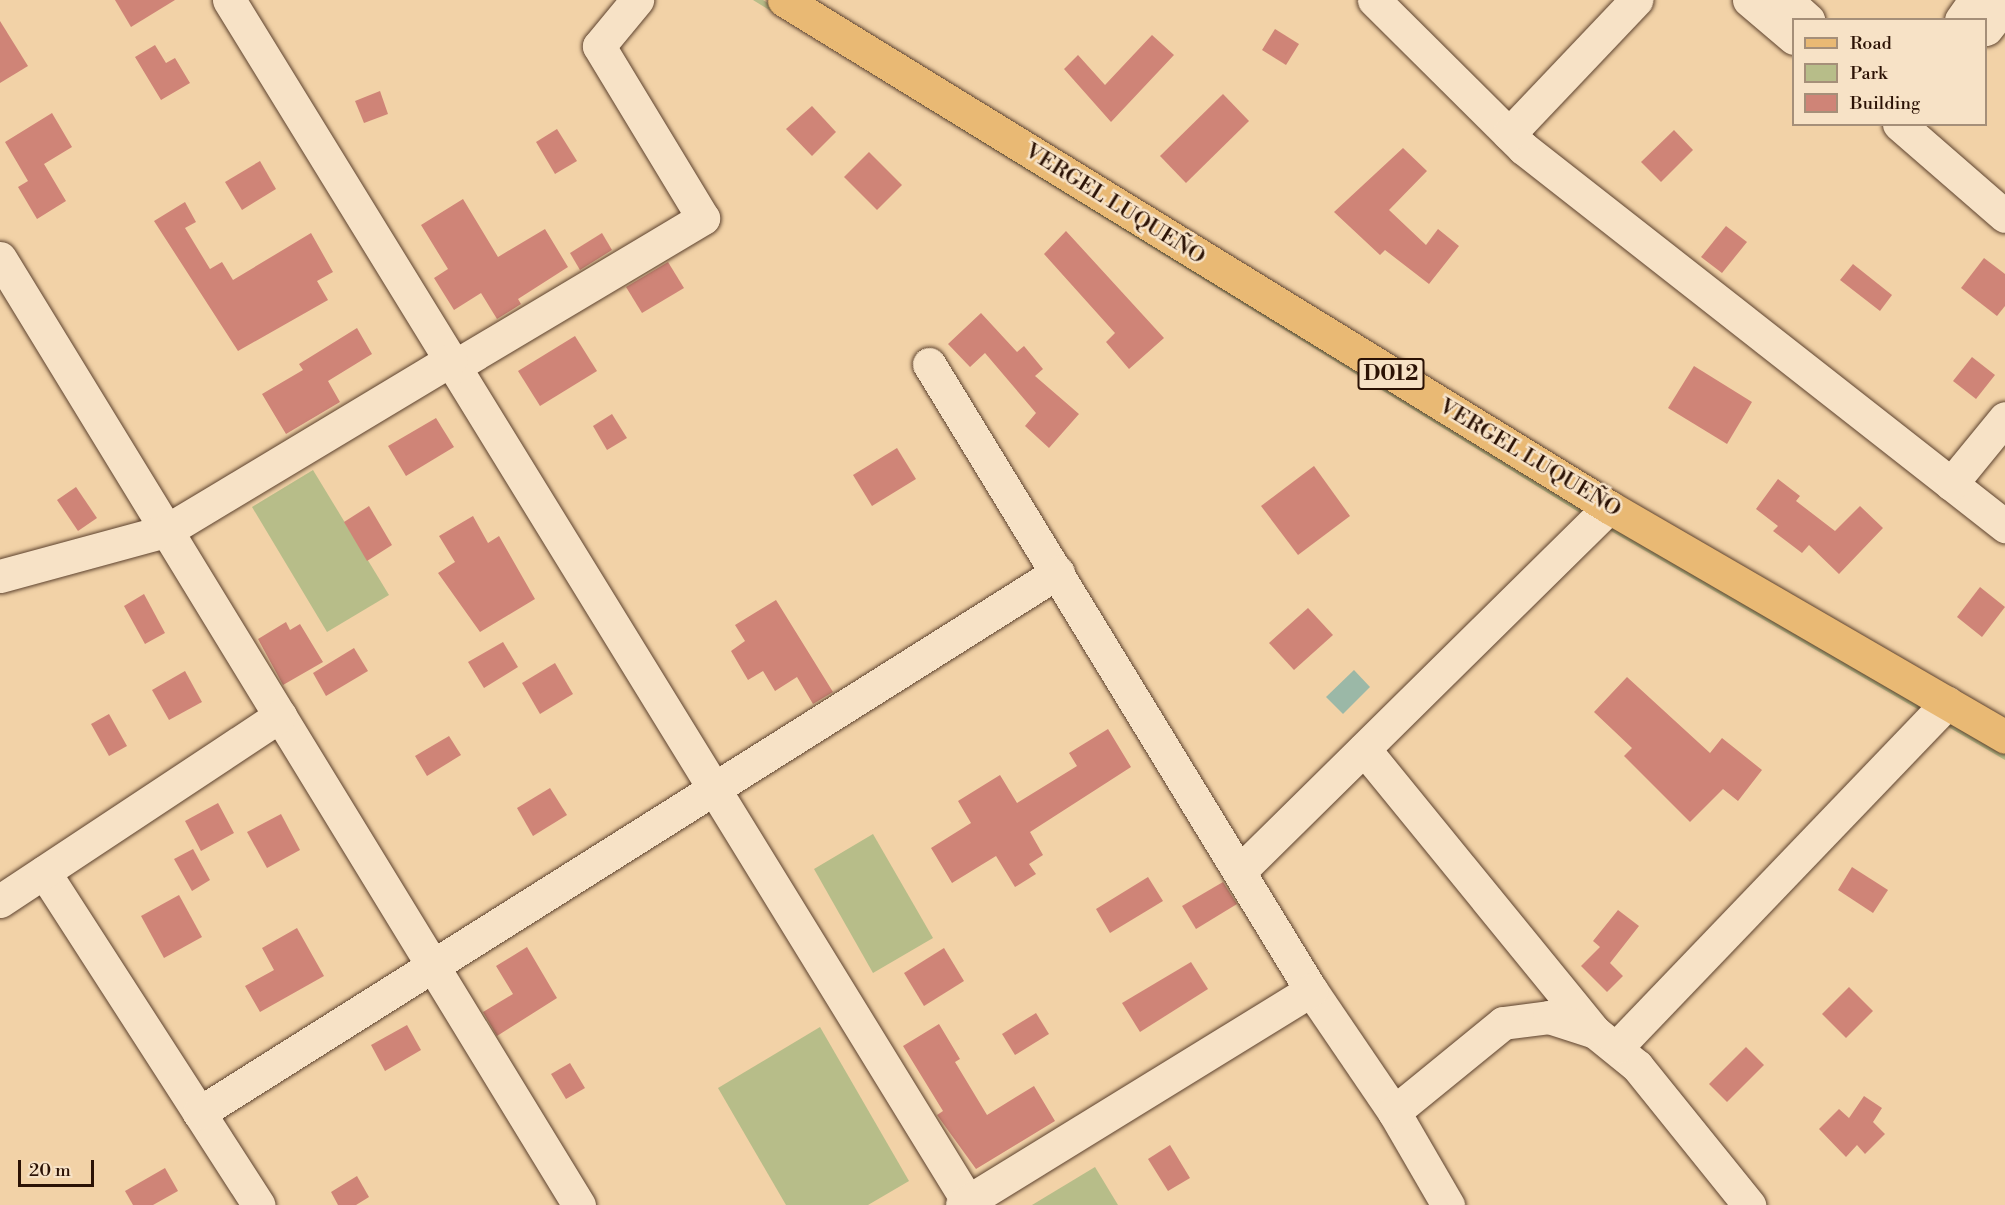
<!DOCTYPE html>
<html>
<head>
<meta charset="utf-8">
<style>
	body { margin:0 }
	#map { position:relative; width:2005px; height:1205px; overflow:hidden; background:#f2d2a7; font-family:"Libre Bodoni",serif }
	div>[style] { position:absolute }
	.green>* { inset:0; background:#b7bd89 }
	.water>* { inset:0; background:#9bb8a7 }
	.building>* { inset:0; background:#cf8477 }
	.roads { filter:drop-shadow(0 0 2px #5d422e) drop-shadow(0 0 2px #5d422e) }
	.minor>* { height:33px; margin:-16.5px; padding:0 16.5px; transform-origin:16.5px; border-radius:16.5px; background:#f7e2c6 }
	.major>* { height:33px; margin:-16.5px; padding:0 16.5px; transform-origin:16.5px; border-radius:16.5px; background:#e9b974 }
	span { translate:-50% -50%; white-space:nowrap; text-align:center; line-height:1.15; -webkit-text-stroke:5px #f7e2c6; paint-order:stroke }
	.shield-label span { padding:2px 4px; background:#f7e2c6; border:2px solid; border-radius:4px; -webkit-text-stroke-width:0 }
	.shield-label { font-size:21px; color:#2b1205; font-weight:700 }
	.street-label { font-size:22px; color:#2b1205 }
	.legend { position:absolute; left:1792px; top:18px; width:195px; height:108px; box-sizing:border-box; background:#f7e2c6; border:2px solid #a58f79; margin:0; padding:8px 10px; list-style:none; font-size:18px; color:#2b1205 }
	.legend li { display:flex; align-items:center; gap:12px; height:30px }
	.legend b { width:30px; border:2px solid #a58f79 }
	.scale { position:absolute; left:18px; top:1160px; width:76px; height:27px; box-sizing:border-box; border:3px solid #2b1205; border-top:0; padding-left:8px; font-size:18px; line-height:21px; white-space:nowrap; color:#2b1205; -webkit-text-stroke:4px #f7e2c6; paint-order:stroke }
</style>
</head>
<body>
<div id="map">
	<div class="green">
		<div style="clip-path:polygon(753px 0,763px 0,2005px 753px,2005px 760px,1580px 513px)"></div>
		<div style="clip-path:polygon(313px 470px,389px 595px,327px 632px,252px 507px)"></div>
		<div style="clip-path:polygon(873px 834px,933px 938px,873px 973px,814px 869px)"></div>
		<div style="clip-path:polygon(820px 1027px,909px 1181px,868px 1205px,786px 1205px,718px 1088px)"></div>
		<div style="clip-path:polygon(1095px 1167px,1118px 1205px,1032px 1205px)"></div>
	</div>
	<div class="water">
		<div style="clip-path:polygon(1354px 670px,1370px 687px,1343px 714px,1326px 697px)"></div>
	</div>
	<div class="building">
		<div style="clip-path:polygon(115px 0,175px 0,131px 27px)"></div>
		<div style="clip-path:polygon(0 21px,28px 66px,0 83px)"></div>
		<div style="clip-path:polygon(1275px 29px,1299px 44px,1286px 65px,1262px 50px)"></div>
		<div style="clip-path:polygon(1152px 35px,1174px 55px,1111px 122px,1064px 69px,1078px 55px,1105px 85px)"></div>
		<div style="clip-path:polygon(155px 45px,166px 63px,175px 58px,190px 83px,161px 100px,135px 57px)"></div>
		<div style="clip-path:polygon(380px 91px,388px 114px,364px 123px,355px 101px)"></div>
		<div style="clip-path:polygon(1223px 94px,1249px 121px,1186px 183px,1160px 156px)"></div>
		<div style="clip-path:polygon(812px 106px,836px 132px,812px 156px,786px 129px)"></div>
		<div style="clip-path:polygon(52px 113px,72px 147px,44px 164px,66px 201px,37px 219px,18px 187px,28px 181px,5px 142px)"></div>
		<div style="clip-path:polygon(557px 129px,577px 161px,555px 174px,536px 142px)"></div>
		<div style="clip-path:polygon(1674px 130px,1693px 150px,1661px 182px,1641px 162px)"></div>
		<div style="clip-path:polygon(1403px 148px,1427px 171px,1389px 210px,1426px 245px,1438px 229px,1459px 246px,1429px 284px,1385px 250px,1380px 255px,1334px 212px)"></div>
		<div style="clip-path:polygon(869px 152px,902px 185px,877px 210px,844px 177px)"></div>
		<div style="clip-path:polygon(260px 161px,276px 189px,242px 210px,225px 182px)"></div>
		<div style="clip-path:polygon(463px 199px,498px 257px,545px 229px,568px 267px,518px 299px,521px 304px,497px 319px,481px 293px,454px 310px,434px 278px,448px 269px,421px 225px)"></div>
		<div style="clip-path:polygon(185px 202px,196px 222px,185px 228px,210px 269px,222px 262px,233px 280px,311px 233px,333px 272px,317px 281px,328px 300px,238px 351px,154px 221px)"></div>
		<div style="clip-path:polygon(1726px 226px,1747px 242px,1722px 273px,1701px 257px)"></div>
		<div style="clip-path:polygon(1066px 231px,1164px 338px,1129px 369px,1106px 342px,1115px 333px,1044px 254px)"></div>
		<div style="clip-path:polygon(602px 233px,612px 250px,580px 270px,570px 253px)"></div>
		<div style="clip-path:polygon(1984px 258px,2005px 274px,2005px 306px,1997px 316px,1961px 288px)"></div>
		<div style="clip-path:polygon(668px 262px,684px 288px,642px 313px,626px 287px)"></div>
		<div style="clip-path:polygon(1853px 264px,1892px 295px,1880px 311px,1840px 280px)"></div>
		<div style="clip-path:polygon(981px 313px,1017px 352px,1024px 346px,1043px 369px,1035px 376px,1079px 414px,1049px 448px,1025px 426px,1036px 413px,985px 353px,970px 367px,948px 344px)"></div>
		<div style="clip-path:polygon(357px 328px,372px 354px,328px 381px,340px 402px,286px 434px,262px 394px,303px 370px,299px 364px)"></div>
		<div style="clip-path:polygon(575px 336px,597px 371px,540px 406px,518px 371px)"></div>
		<div style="clip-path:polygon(1972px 357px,1995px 375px,1976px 399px,1953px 381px)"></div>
		<div style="clip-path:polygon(1694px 366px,1752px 402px,1727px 444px,1668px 408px)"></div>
		<div style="clip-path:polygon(612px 414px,627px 438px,607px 450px,593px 426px)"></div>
		<div style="clip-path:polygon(436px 418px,454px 447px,406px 476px,388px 446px)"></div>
		<div style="clip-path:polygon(897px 448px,916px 479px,872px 506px,853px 475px)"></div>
		<div style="clip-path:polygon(1314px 466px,1350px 516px,1298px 555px,1261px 506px)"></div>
		<div style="clip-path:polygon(1778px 479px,1800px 496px,1796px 501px,1835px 531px,1860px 506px,1883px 528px,1839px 574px,1809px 545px,1802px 553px,1773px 531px,1778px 526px,1756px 509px)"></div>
		<div style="clip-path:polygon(76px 487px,97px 518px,78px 531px,57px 500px)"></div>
		<div style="clip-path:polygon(369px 506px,392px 545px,367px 561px,344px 522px)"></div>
		<div style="clip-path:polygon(473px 516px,488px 543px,499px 536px,535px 599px,480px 632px,438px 573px,455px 562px,439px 536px)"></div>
		<div style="clip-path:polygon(1980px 587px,2005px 607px,1982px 637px,1957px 617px)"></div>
		<div style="clip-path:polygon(144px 594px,165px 633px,145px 644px,124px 606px)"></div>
		<div style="clip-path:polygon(776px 600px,833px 692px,813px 704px,797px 677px,775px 691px,763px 671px,748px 680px,731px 651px,745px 641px,735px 625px)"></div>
		<div style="clip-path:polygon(1308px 608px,1333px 635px,1294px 670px,1269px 643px)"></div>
		<div style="clip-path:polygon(286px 622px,290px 630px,300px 624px,323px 662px,283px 685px,258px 639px)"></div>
		<div style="clip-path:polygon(503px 642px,518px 667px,484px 688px,468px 662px)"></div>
		<div style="clip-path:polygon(354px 648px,368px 671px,326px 696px,313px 673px)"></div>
		<div style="clip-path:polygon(555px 663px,573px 694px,540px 714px,522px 683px)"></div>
		<div style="clip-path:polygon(185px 671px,202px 702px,169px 720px,152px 690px)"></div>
		<div style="clip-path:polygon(1627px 677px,1710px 753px,1722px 738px,1762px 770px,1738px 801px,1723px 789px,1690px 822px,1624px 756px,1632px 748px,1594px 712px)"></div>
		<div style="clip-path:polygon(109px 714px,127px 746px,109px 756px,91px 724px)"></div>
		<div style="clip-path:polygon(1108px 729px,1131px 767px,1030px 832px,1043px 855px,1029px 864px,1036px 874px,1015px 887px,996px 856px,952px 883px,931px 848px,971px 823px,958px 801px,1000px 775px,1017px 803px,1077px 766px,1069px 753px)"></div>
		<div style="clip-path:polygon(449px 736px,461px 755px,427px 776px,415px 756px)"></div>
		<div style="clip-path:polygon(550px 788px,567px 815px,533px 836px,517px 808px)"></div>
		<div style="clip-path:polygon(218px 803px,234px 833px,201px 851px,185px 821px)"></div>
		<div style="clip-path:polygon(281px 814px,300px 850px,267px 868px,247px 832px)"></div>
		<div style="clip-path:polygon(193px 849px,210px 880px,192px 891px,174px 859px)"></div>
		<div style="clip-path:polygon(1852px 867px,1888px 890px,1873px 913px,1838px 890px)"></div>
		<div style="clip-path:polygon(1148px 877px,1163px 901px,1110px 933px,1096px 909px)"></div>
		<div style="clip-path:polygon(1223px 882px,1237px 904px,1196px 929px,1182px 906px)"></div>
		<div style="clip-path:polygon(179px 895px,202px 937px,164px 958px,141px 916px)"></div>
		<div style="clip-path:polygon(1618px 910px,1639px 926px,1610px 963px,1623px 976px,1607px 992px,1581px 966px,1600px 947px,1593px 941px)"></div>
		<div style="clip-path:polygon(297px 928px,324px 976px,260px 1012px,245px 986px,274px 970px,262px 948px)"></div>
		<div style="clip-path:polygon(527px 947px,557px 998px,497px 1036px,483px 1012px,513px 994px,496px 966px)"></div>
		<div style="clip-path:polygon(944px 948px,964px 981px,924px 1006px,904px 973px)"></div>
		<div style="clip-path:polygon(1191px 962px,1208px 989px,1140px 1032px,1122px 1003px)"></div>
		<div style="clip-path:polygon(1849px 987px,1873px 1011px,1846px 1038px,1822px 1014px)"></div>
		<div style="clip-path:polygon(1036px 1013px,1049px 1034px,1015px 1055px,1002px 1034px)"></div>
		<div style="clip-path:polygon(939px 1024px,960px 1059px,955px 1062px,987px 1115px,1034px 1086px,1055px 1121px,976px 1169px,937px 1115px,943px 1111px,903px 1046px)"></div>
		<div style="clip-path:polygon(407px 1025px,421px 1050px,385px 1071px,371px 1045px)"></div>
		<div style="clip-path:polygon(1746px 1047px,1764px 1065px,1727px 1102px,1709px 1084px)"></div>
		<div style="clip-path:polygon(570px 1063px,585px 1088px,566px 1099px,551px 1074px)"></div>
		<div style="clip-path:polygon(1864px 1096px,1882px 1108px,1873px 1122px,1885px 1134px,1865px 1154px,1857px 1145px,1846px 1157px,1819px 1129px,1839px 1109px,1849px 1118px)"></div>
		<div style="clip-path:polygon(1170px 1145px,1190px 1178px,1168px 1191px,1148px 1159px)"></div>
		<div style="clip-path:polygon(165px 1168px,178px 1191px,153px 1205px,133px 1205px,125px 1191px)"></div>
		<div style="clip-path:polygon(357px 1176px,369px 1197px,356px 1205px,338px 1205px,331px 1192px)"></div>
	</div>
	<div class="roads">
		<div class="minor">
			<div style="left:229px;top:0;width:1415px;rotate:58.41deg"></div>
			<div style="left:1374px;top:0;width:210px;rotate:44.8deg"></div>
			<div style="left:1523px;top:148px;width:613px;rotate:38.1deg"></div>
			<div style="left:1749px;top:0;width:59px;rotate:40.2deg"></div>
			<div style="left:1786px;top:0;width:30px;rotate:42deg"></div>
			<div style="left:1961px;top:20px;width:24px;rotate:-55deg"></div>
			<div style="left:1986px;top:29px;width:31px;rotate:-52deg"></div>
			<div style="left:1899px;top:124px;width:140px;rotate:41deg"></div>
			<div style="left:1509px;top:134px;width:185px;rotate:-46.5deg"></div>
			<div style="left:0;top:258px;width:1110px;rotate:58.56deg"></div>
			<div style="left:929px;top:364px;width:733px;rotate:58.61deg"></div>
			<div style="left:1311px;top:990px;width:148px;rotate:55.8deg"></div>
			<div style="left:1394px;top:1112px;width:108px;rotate:59.9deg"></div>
			<div style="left:455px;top:366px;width:289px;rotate:-30.8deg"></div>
			<div style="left:703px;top:218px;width:201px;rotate:-121.2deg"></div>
			<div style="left:599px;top:46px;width:60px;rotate:-50.4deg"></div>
			<div style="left:1951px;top:484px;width:85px;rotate:-50.7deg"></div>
			<div style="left:0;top:576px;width:172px;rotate:-15.2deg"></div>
			<div style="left:166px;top:531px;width:332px;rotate:-31deg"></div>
			<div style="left:1364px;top:749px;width:365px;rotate:50.8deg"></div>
			<div style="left:1595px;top:1032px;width:54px;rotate:39deg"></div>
			<div style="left:1637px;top:1066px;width:179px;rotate:51.1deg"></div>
			<div style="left:1241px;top:870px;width:517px;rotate:-44.61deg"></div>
			<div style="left:44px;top:872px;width:396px;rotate:57.2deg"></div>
			<div style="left:0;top:901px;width:336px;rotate:-33.5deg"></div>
			<div style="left:1617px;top:1047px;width:477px;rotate:-46.2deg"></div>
			<div style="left:1394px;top:1112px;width:141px;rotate:-39.2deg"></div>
			<div style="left:1503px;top:1023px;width:46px;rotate:-7.4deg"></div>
			<div style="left:1549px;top:1017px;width:48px;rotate:18.1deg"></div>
			<div style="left:199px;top:1113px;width:1015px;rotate:-32.2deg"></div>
			<div style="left:962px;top:1205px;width:410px;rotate:-31.6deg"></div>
		</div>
		<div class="major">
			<div style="left:784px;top:0;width:968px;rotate:31.57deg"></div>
			<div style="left:1609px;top:507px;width:458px;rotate:30.1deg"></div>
		</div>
	</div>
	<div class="shield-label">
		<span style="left:1391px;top:374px">D012</span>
	</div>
	<div class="street-label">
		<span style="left:1115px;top:204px;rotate:32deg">VERGEL LUQUEÑO</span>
		<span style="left:1530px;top:458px;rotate:31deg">VERGEL LUQUEÑO</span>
	</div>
	<ul class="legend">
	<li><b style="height:8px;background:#e9b974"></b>Road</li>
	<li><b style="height:16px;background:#b7bd89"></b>Park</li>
	<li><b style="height:16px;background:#cf8477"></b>Building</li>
	</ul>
	<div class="scale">20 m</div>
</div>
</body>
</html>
